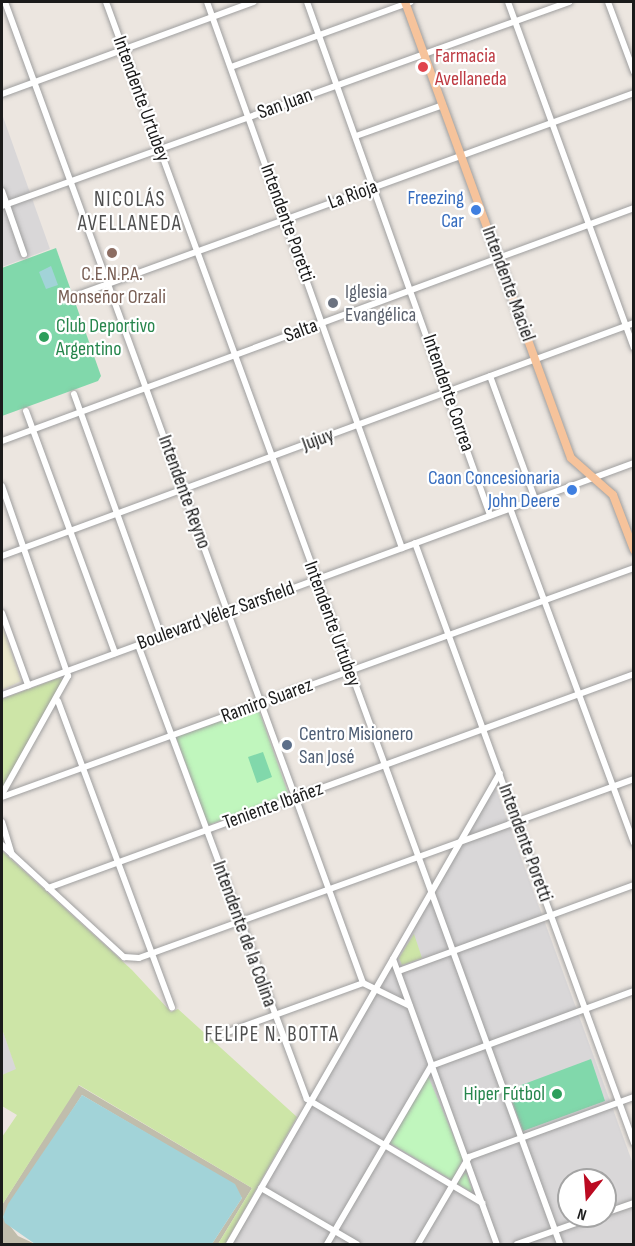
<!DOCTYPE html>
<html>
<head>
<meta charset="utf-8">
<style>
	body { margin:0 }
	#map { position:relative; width:635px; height:1246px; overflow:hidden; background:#ece6e0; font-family:"Sofia Sans Condensed",sans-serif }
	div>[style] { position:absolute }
	.residential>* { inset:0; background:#d9d7d8 }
	.construction>* { inset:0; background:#c0bdac }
	.farmland>* { inset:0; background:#eae9cc }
	.grass>* { inset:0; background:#cde5a7 }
	.park>* { inset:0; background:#c0f6bd }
	.pitch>* { inset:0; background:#81d8ab }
	.water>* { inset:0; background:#a2d3d8 }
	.roads { filter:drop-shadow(0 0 2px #9f9f9f) drop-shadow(0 0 2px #9f9f9f) }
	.minor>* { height:6px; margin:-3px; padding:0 3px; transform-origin:3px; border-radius:3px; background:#fff }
	.major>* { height:8px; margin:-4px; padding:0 4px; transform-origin:4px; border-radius:4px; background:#f6c39b }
	.dots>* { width:16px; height:16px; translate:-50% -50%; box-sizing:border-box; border:3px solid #fff; border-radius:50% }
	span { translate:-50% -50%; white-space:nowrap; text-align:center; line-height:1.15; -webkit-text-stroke:4.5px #fff; paint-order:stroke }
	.health-label { font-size:20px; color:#be3a42 }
	.left { translate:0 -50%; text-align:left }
	.street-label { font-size:20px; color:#1b1b1b }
	.shop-label { font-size:20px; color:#366cbe }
	.right { translate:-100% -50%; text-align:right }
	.education-label { font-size:20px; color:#785e54 }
	.worship-label { font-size:20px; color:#5b616d }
	.leisure-label { font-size:20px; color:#27864d }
	.service-label { font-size:20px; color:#4e5e75 }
	.neighbourhood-label { font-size:21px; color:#4e4e4e; letter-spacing:1.5px }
	.frame { position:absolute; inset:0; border:3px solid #1b1b1b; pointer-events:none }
	.north { position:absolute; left:557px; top:1168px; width:60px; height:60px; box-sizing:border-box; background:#fff; border:2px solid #a4a4a4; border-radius:50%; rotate:197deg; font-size:16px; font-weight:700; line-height:24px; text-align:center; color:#1b1b1b }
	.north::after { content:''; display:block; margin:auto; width:21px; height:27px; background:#bb0a21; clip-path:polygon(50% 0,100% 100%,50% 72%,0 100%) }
</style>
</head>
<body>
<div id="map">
	<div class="residential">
		<div style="clip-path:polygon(2px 114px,50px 249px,2px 267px)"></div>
		<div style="clip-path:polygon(evenodd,493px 780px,633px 1164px,633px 1244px,229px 1244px,493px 780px,569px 1180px,605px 1180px,605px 1216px,569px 1216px,569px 1180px)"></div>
		<div style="clip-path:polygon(2px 1029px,17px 1070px,2px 1075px)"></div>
	</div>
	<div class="construction">
		<div style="clip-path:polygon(78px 1085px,252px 1188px,218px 1244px,212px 1244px,242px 1198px,229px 1182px,82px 1095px,3px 1217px,18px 1236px,35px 1244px,2px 1244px,2px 1205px)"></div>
	</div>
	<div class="farmland">
		<div style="clip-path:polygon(2px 625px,21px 681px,2px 690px)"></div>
	</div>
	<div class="grass">
		<div style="clip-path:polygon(59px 678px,63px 680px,2px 788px,2px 699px)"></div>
		<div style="clip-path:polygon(2px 851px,132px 970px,171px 1012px,178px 1009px,297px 1117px,225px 1244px,218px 1244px,252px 1188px,79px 1085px,2px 1205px,2px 1137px,17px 1115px,2px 1106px,2px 1075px,16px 1069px,2px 1029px)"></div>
		<div style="clip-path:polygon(414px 934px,422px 958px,402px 965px,399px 958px)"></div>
	</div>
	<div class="park">
		<div style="clip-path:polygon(258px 708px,289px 796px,208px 825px,176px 737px)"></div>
		<div style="clip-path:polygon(428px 1076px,463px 1159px,452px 1180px,390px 1143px)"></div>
		<div style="clip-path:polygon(466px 1172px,472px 1190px,471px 1192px,457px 1183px)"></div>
	</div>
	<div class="pitch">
		<div style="clip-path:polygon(56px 248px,101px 376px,98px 381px,2px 416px,2px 268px)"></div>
		<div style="clip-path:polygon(263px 752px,272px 777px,257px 783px,248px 757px)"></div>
		<div style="clip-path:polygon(591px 1059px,605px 1101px,523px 1131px,508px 1090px)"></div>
	</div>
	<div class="water">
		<div style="clip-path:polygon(51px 266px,58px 285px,46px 289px,39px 272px)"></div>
		<div style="clip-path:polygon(82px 1095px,235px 1184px,242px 1198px,212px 1244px,35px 1244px,5px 1223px,3px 1217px,8px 1204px)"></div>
	</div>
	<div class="roads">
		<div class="minor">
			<div style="left:5px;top:2px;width:1044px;rotate:69.95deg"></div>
			<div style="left:106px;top:2px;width:1322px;rotate:69.92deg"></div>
			<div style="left:207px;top:2px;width:580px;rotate:70.35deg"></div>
			<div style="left:307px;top:2px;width:545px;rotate:70.37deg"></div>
			<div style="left:508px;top:2px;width:368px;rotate:70deg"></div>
			<div style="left:608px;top:2px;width:75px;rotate:69.6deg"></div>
			<div style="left:231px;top:67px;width:191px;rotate:-19.9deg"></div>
			<div style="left:2px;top:94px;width:268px;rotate:-20.1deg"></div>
			<div style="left:356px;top:136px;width:92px;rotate:-19.6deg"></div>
			<div style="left:2px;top:191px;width:67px;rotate:70.8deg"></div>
			<div style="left:2px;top:206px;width:603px;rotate:-19.79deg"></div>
			<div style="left:72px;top:297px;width:598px;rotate:-19.95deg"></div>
			<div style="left:490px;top:376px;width:131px;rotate:69.9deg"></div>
			<div style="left:74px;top:394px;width:257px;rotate:70.2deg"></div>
			<div style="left:26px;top:411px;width:258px;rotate:69.8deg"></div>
			<div style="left:2px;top:441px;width:674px;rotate:-20.24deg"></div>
			<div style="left:2px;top:486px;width:201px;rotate:70.8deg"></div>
			<div style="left:68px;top:676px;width:135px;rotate:119.2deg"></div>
			<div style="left:510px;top:508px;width:357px;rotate:69.7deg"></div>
			<div style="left:415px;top:543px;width:639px;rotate:69.95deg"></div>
			<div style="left:2px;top:556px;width:674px;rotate:-20.24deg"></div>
			<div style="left:2px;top:613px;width:77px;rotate:70.1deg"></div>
			<div style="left:138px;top:645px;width:484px;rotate:69.6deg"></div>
			<div style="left:307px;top:1099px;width:204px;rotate:30.7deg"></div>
			<div style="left:2px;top:695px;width:673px;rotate:-20.16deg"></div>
			<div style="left:58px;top:701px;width:327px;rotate:69.6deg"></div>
			<div style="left:2px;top:797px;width:672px;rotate:-19.92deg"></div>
			<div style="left:2px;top:822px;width:34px;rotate:73deg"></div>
			<div style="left:2px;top:845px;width:166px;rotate:42.6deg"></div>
			<div style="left:124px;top:957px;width:15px;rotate:4deg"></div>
			<div style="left:139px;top:958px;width:526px;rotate:-19.88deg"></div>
			<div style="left:48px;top:888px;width:624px;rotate:-20.06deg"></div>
			<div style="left:393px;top:959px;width:303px;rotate:70deg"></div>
			<div style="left:399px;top:971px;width:250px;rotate:-20.1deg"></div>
			<div style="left:214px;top:1037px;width:158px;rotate:-19.9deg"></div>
			<div style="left:363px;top:983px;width:52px;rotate:26.1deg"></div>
			<div style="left:261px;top:1188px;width:111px;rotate:30.3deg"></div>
			<div style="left:605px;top:1213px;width:31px;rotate:-19deg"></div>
			<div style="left:229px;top:1244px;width:543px;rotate:-60.09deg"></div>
			<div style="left:327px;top:1244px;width:206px;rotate:-59.7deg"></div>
			<div style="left:431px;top:1066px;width:216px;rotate:-20.3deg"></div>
			<div style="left:418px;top:1244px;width:101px;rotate:-59.6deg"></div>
			<div style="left:469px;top:1157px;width:176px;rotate:-20deg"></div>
			<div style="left:517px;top:1244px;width:84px;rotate:-19.5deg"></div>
		</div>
		<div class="major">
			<div style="left:405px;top:2px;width:485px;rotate:70deg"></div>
			<div style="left:571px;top:458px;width:56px;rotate:41.4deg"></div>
			<div style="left:613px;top:495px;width:59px;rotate:69.1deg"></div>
		</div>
	</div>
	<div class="dots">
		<div style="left:423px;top:67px;background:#e0444e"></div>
		<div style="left:476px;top:210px;background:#3f7fe0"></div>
		<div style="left:112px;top:253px;background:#8d6e63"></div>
		<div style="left:333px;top:303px;background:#6b7280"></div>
		<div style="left:44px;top:337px;background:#2e9e5b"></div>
		<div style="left:572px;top:490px;background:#3f7fe0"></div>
		<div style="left:287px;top:745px;background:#5c6f8a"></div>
		<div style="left:557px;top:1094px;background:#2e9e5b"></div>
	</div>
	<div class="health-label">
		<span class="left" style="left:435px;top:68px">Farmacia<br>Avellaneda</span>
	</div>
	<div class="street-label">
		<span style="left:141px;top:99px;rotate:70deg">Intendente Urtubey</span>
		<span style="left:285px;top:104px;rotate:-20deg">San Juan</span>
		<span style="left:353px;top:195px;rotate:-20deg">La Rioja</span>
		<span style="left:287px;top:223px;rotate:70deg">Intendente Poretti</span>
		<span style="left:508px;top:284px;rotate:70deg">Intendente Maciel</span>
		<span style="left:301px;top:331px;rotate:-20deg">Salta</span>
		<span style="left:448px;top:393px;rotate:71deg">Intendente Correa</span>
		<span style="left:318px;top:440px;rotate:-20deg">Jujuy</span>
		<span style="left:184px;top:492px;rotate:70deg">Intendente Reyno</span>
		<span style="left:216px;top:616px;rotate:-20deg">Boulevard Vélez Sarsfield</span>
		<span style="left:332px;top:624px;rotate:70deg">Intendente Urtubey</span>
		<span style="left:267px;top:701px;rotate:-20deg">Ramiro Suarez</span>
		<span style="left:273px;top:806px;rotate:-20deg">Teniente Ibáñez</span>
		<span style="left:525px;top:843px;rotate:70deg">Intendente Poretti</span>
		<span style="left:244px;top:934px;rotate:70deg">Intendente de la Colina</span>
	</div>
	<div class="shop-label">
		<span class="right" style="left:464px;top:210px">Freezing<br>Car</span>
		<span class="right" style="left:560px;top:490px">Caon Concesionaria<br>John Deere</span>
	</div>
	<div class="education-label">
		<span style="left:112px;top:286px">C.E.N.P.A.<br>Monseñor Orzali</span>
	</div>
	<div class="worship-label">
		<span class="left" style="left:345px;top:304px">Iglesia<br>Evangélica</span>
	</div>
	<div class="leisure-label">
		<span class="left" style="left:56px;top:338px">Club Deportivo<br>Argentino</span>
		<span class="right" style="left:545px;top:1094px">Hiper Fútbol</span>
	</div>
	<div class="service-label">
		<span class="left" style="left:299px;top:746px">Centro Misionero<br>San José</span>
	</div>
	<div class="neighbourhood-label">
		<span style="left:130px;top:212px">NICOLÁS<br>AVELLANEDA</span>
		<span style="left:272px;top:1035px">FELIPE N. BOTTA</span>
	</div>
	<div class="frame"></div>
	<div class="north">N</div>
</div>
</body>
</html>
